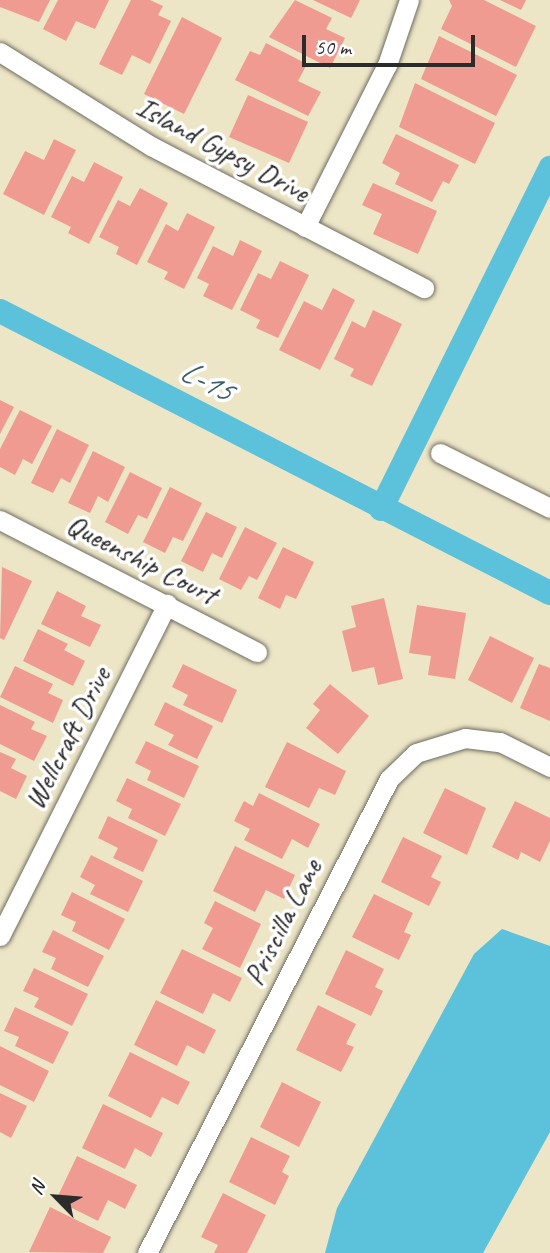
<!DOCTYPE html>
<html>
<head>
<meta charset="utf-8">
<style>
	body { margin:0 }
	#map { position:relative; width:550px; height:1253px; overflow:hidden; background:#ece5c6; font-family:Caveat,sans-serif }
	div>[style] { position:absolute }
	.water>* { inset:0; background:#5cc1da }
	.canal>* { height:24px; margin:-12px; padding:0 12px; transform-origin:12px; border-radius:12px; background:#5cc1da }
	.building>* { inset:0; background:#f09b91 }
	.roads { filter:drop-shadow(0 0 2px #6f6c61) drop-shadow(0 0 2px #6f6c61) }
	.street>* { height:19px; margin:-9.5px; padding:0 9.5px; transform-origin:9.5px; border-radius:9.5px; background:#fff }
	span { translate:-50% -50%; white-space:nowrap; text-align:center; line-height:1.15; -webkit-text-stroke:7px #fff; paint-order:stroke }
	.street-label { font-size:30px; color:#2b2b2b }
	.water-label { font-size:32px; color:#3c6068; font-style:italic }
	.north { position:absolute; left:21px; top:1162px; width:70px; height:70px; -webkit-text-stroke:5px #fff; paint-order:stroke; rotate:295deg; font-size:19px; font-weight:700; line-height:28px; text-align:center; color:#2b2b2b }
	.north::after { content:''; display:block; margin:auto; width:24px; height:32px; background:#2b2b2b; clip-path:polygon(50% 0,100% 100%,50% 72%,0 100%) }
	.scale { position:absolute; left:302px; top:35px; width:173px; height:32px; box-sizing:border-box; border:4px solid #2b2b2b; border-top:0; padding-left:9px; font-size:21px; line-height:24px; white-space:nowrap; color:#2b2b2b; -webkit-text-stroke:5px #fff; paint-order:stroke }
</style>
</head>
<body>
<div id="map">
	<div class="water">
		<div style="clip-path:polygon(502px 929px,550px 946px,550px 1132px,483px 1253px,325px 1253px,337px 1208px,474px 954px)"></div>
	</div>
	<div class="canal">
		<div style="left:0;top:311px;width:618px;rotate:27.15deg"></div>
		<div style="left:381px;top:509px;width:381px;rotate:-63.6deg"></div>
	</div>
	<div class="building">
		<div style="clip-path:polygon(0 0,50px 0,39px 22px,0 7px)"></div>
		<div style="clip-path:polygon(58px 0,109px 0,95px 29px,76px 21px,66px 41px,43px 29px)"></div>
		<div style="clip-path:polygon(131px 0,150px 0,163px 6px,158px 15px,171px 21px,150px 64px,132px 55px,122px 75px,99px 64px)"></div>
		<div style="clip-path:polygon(295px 0,332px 18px,326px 29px,345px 38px,330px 68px,269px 37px)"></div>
		<div style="clip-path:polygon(313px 0,360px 0,351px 18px)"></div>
		<div style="clip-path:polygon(449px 0,484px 0,536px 26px,516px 67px,441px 29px,452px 6px)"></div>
		<div style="clip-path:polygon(500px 0,526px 0,521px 10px)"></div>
		<div style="clip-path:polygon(182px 17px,222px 38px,184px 114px,144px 94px)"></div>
		<div style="clip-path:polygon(439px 36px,517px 75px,496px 116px,421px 79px)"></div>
		<div style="clip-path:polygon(266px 43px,307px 64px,298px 81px,321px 92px,308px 116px,235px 80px,250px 51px,260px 55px)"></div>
		<div style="clip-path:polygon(415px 83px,495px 123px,475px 164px,399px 127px)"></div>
		<div style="clip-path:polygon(248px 95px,308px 122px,289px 163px,229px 137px)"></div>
		<div style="clip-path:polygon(396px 134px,459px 165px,449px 184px,443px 181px,432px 202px,395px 184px,400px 173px,382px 163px)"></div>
		<div style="clip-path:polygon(54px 139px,76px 150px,44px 215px,3px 194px,25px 151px,44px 160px)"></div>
		<div style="clip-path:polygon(94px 162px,123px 177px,89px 244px,68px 233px,71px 227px,51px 217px,72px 176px,84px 182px)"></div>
		<div style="clip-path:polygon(373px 183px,437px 211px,418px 254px,373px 234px,382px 214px,362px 205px)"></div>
		<div style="clip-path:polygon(140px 188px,168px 203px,137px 265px,116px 254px,119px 247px,99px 237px,118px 200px,130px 206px)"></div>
		<div style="clip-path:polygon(187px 213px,215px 227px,184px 289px,164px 279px,168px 272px,147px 262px,166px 224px,178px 231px)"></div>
		<div style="clip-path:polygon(240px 240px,262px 251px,232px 310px,203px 296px,209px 284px,197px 278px,213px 246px,233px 256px)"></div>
		<div style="clip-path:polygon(280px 261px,309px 275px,278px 338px,256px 328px,260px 320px,240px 310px,258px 273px,271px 279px)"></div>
		<div style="clip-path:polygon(333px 288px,355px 300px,320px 370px,279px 350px,304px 301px,322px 310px)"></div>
		<div style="clip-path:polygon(373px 310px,402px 324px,372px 386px,350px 376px,354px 369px,334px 359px,352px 321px,365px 328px)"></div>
		<div style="clip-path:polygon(0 400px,14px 407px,0 434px)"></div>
		<div style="clip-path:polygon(20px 410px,52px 426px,32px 464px,23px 459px,15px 475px,0 467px,0 449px)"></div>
		<div style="clip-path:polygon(57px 429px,89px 445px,70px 483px,61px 478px,53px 493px,31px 483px)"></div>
		<div style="clip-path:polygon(93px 451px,125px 467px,108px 502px,98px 496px,90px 513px,68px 503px)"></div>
		<div style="clip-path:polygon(130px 472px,162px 488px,147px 519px,138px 515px,128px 534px,105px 522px)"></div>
		<div style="clip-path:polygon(170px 487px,202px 503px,183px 541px,173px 537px,165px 553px,143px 542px)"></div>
		<div style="clip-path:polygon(206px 512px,237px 527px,222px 558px,212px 553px,203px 572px,181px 561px)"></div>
		<div style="clip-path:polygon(245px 527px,277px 543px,257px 580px,249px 576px,241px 590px,219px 579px)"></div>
		<div style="clip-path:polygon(283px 547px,314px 562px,296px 599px,286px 595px,280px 609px,258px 598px)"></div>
		<div style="clip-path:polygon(2px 567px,32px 581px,4px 640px,0 638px)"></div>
		<div style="clip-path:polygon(57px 591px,86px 606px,81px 616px,101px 625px,90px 647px,41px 624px)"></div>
		<div style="clip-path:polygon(384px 598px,403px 679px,378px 685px,374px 667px,352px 672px,342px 631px,356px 627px,351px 606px)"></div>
		<div style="clip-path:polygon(417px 605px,466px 613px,455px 679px,428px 675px,431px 656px,409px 653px)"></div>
		<div style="clip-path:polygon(38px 629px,68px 644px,64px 650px,85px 661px,73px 686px,23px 661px)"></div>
		<div style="clip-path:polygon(490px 636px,534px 658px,512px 703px,468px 680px)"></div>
		<div style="clip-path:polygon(183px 664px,237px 690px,222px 723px,183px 705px,188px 695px,172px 687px)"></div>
		<div style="clip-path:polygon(539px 664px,550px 668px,550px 721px,520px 708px)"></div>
		<div style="clip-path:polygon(15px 666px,53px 684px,48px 693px,63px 700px,53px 723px,0 697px)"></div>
		<div style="clip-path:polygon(330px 684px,369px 716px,338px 754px,306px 728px,320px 710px,313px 704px)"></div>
		<div style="clip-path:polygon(165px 702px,213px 726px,197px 759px,168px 745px,174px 735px,154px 725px)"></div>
		<div style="clip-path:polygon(0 705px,35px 722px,31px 729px,47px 736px,34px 761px,0 744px)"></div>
		<div style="clip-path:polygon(146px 741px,199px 766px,184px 798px,147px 780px,151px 771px,135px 763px)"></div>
		<div style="clip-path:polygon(287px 742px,346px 771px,335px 795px,319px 788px,309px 808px,265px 787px)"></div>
		<div style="clip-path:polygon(0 752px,16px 759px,11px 768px,27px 776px,16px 799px,0 791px)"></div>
		<div style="clip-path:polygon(127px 778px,181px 804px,165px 836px,128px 818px,132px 809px,116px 801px)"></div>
		<div style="clip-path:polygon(445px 788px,486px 808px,467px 855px,423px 833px)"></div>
		<div style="clip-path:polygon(259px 793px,320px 824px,308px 848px,292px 839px,282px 859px,244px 840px,250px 829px,234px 821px,244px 801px,253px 806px)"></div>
		<div style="clip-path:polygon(515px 801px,550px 818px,550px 841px,540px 862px,521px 852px,518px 860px,492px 847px)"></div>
		<div style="clip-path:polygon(108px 816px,158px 840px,143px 872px,113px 858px,118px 848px,98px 838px)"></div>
		<div style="clip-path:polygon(403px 837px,442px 856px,431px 877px,441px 882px,429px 906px,381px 882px)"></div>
		<div style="clip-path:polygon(235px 846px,295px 875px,284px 899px,266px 890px,255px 912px,213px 891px)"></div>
		<div style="clip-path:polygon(91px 855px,143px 881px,128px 912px,90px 894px,95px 885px,80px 877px)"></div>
		<div style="clip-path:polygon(72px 892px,125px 919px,109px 950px,72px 931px,76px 922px,61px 915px)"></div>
		<div style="clip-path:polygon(374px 894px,413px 913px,404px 932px,411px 935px,399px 960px,352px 937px)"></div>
		<div style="clip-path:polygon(215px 901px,261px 924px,240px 968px,202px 949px,213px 928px,204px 923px)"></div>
		<div style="clip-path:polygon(53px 930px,104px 956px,88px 987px,51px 969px,56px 958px,42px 952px)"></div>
		<div style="clip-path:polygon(182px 949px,242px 978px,230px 1002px,213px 993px,203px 1014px,160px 993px)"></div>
		<div style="clip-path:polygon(346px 950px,384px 969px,375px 987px,383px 991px,371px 1016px,325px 994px)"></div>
		<div style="clip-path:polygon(34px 968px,88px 994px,72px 1026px,34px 1007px,39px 998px,23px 991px)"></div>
		<div style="clip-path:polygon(156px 1000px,216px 1030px,204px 1054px,187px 1045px,177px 1066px,134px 1045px)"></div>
		<div style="clip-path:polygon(318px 1005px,356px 1024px,346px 1044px,354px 1047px,341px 1072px,296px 1050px)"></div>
		<div style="clip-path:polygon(15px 1007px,69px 1032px,53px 1064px,15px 1046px,19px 1037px,4px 1031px)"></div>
		<div style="clip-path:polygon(0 1046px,49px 1071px,34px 1102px,0 1085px)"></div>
		<div style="clip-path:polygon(130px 1052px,190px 1082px,178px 1105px,162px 1097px,151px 1118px,108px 1096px)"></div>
		<div style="clip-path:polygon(282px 1082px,321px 1102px,299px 1147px,260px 1127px)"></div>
		<div style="clip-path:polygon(0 1093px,27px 1106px,11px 1138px,0 1132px)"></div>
		<div style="clip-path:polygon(103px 1104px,163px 1133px,151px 1157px,135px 1148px,125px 1169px,82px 1148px)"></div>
		<div style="clip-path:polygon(251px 1137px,290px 1156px,282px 1172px,289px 1176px,275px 1205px,229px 1182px)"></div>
		<div style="clip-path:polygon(77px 1156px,137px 1185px,125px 1209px,108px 1200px,98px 1221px,56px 1200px)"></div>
		<div style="clip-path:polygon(223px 1193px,266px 1215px,247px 1253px,214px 1253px,218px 1245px,201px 1237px)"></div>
		<div style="clip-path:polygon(50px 1207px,111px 1237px,103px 1253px,29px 1252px)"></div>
	</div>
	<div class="roads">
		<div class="street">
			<div style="left:0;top:52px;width:178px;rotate:31.9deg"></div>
			<div style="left:151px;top:146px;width:308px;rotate:27.5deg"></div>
			<div style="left:305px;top:227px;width:182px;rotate:-63.2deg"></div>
			<div style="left:387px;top:65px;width:69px;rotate:-71.3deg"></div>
			<div style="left:440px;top:453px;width:123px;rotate:26.6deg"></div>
			<div style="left:0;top:520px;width:289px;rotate:27.2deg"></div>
			<div style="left:0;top:936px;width:372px;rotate:-63.3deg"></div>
			<div style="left:147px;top:1253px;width:532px;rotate:-62.95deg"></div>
			<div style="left:389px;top:779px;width:37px;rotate:-44deg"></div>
			<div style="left:416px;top:753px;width:51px;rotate:-17deg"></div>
			<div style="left:465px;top:738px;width:35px;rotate:7deg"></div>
			<div style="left:500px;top:742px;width:56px;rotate:26.6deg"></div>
		</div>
	</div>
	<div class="street-label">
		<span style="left:223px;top:149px;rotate:28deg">Island Gypsy Drive</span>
		<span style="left:142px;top:559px;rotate:27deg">Queenship Court</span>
		<span style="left:67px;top:738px;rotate:-63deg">Wellcraft Drive</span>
		<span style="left:282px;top:922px;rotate:-63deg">Priscilla Lane</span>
	</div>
	<div class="water-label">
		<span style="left:206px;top:381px;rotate:27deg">L-15</span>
	</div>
	<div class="north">N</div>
	<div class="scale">50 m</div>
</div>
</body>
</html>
